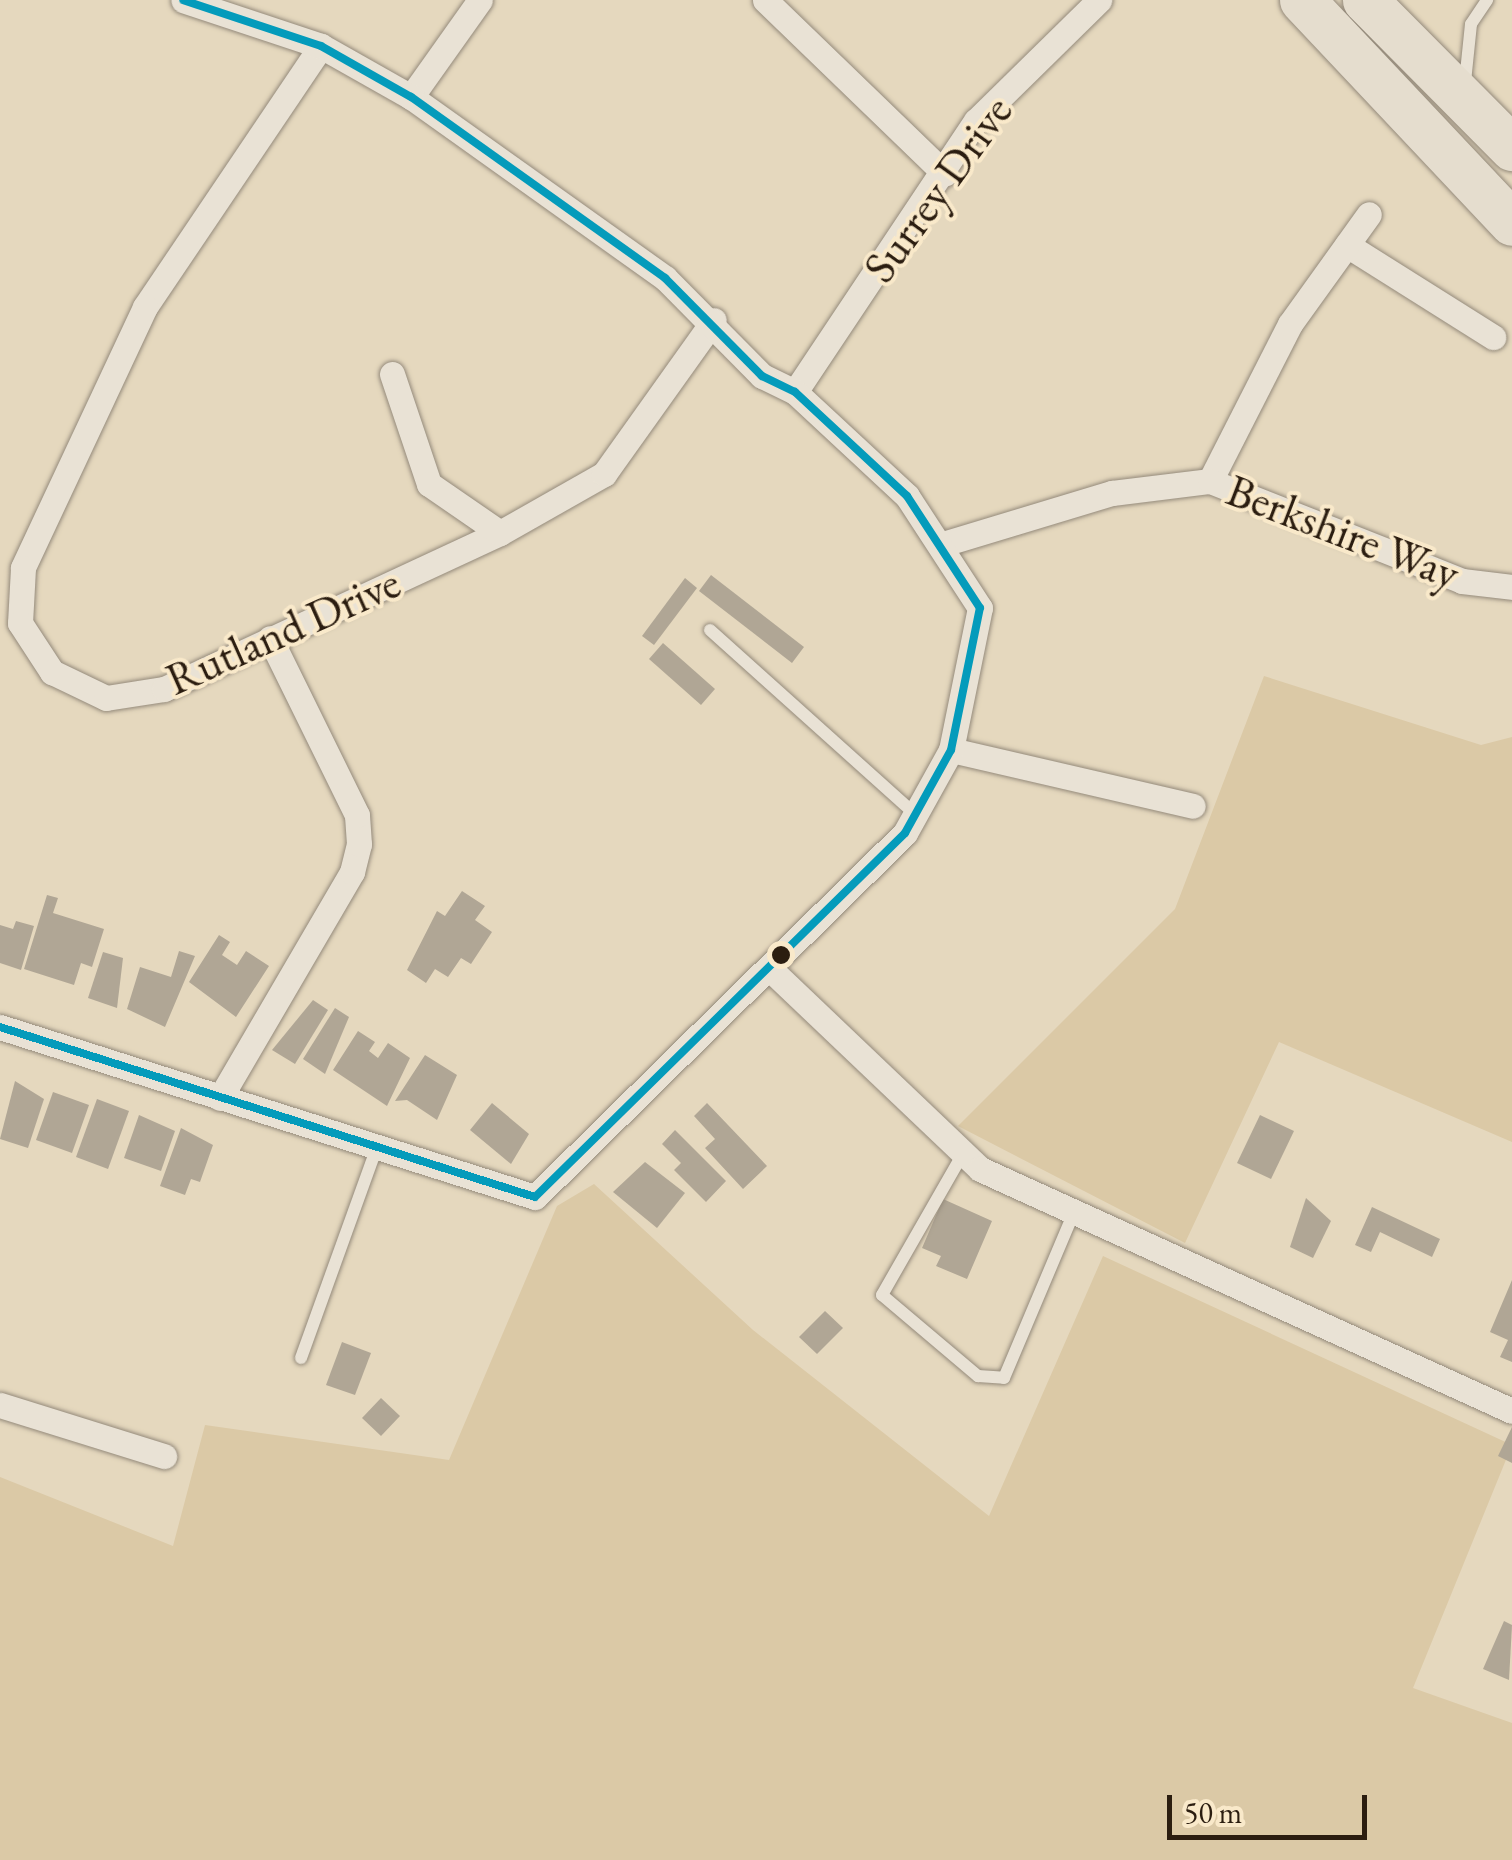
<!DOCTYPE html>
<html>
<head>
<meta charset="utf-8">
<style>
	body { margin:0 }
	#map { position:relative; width:1512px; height:1860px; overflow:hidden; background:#e5d8be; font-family:"EB Garamond",serif }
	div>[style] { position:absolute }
	.green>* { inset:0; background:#dbc9a6 }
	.building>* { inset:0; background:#b0a695 }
	.roads { filter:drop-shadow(0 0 2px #948a7b) drop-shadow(0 0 2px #948a7b) }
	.lane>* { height:12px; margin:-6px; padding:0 6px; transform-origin:6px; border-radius:6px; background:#e9e2d5 }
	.street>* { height:25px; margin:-12.5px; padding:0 12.5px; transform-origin:12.5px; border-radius:12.5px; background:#e9e2d5 }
	.highway>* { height:45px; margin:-22.5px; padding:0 22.5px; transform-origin:22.5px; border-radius:22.5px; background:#e5ddce }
	.bus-1>* { height:8px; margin:-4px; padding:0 4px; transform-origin:4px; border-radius:4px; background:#049bbb }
	.dots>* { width:28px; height:28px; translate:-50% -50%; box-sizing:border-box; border:5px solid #f9e9ca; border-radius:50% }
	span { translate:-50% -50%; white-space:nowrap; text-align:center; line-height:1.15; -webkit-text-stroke:8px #f9e9ca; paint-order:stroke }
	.street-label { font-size:45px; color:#2b1d10 }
	.scale { position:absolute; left:1167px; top:1795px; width:200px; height:45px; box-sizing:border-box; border:5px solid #2b1d10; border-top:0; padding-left:12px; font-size:30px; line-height:35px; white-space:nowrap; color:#2b1d10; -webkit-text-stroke:8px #f9e9ca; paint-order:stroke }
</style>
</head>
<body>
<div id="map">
	<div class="green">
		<div style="clip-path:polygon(1264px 676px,1481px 745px,1512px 737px,1512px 1142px,1279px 1042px,1185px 1243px,958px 1126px,1175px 909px)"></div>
		<div style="clip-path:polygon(594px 1184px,753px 1330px,989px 1516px,1103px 1256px,1512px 1445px,1413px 1688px,1512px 1723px,1512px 1860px,0 1860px,0 1477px,173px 1546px,205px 1425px,449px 1460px,557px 1206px)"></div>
	</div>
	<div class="building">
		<div style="clip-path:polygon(711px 575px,804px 647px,792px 663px,699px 591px)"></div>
		<div style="clip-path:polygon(685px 578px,697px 588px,654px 645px,642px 636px)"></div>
		<div style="clip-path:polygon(663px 643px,715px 689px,701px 705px,649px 659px)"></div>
		<div style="clip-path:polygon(462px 891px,485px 906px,475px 920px,492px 932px,471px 964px,461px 958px,448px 977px,435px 969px,426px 983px,407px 970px,437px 911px,445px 916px)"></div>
		<div style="clip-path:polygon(47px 895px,58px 898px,53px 913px,104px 929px,92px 967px,81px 963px,74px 985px,24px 969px)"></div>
		<div style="clip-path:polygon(16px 921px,34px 926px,21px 970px,0 963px,0 925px,13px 929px)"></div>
		<div style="clip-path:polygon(219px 935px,230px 942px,222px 955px,237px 965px,246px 951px,269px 966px,236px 1017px,189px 982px)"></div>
		<div style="clip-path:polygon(179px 951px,195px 956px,165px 1027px,127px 1009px,140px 967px,171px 977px)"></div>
		<div style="clip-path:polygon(103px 952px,123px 958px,117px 1008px,88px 998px)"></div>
		<div style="clip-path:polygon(313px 1000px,328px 1010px,295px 1064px,272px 1050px)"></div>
		<div style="clip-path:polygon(335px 1008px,349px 1017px,325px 1074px,303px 1059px)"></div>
		<div style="clip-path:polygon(358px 1031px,375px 1042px,369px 1051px,378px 1058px,388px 1043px,410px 1058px,387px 1106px,333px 1070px)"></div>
		<div style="clip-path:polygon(425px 1055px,457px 1075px,437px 1120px,407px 1100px,395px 1101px)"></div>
		<div style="clip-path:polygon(15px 1081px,44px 1099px,28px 1148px,0 1139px)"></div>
		<div style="clip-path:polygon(53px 1092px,89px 1105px,72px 1153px,36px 1140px)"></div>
		<div style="clip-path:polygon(97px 1099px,129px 1111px,108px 1169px,76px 1157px)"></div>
		<div style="clip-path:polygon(492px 1103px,529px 1134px,511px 1164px,470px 1130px)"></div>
		<div style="clip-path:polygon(707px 1103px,767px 1166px,743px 1189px,705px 1148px,715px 1139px,694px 1116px)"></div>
		<div style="clip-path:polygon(139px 1115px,175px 1131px,161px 1171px,124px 1158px)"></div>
		<div style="clip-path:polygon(1260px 1115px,1294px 1131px,1271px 1179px,1237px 1163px)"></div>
		<div style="clip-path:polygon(181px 1128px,213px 1145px,200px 1182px,191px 1179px,185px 1195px,160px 1186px)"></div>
		<div style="clip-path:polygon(675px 1130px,726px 1181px,706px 1202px,674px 1170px,681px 1163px,662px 1144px)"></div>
		<div style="clip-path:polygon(645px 1162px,685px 1193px,657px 1228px,613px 1192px)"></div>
		<div style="clip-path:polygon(1306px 1198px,1331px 1221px,1313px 1258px,1290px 1247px)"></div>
		<div style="clip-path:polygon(943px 1199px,992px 1221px,967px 1279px,936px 1266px,941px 1256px,922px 1248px)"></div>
		<div style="clip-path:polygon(1372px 1207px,1440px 1239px,1432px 1257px,1380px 1232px,1371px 1252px,1355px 1245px)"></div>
		<div style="clip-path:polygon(1512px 1280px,1512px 1362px,1500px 1357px,1508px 1340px,1490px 1332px)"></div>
		<div style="clip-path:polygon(825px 1311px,843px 1328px,817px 1354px,799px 1337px)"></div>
		<div style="clip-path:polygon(342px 1342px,371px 1353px,355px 1395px,326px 1385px)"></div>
		<div style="clip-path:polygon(381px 1398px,400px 1416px,381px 1436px,362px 1418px)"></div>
		<div style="clip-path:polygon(1512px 1427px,1512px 1463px,1498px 1456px)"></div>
		<div style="clip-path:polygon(1504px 1621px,1512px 1625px,1509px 1680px,1483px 1669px)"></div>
	</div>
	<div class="roads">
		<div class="lane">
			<div style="left:1465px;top:82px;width:58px;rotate:-84.1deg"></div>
			<div style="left:1471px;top:24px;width:29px;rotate:-56deg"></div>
			<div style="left:710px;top:630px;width:275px;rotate:41.9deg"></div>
			<div style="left:961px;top:1157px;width:159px;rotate:119.8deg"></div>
			<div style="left:882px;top:1295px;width:126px;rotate:40.2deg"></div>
			<div style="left:978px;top:1376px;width:26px;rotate:4deg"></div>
			<div style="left:1004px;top:1378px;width:180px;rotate:-67.1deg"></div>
			<div style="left:301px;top:1358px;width:221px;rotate:-70.2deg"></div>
		</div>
		<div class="street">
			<div style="left:765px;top:0;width:250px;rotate:44deg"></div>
			<div style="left:321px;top:46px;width:315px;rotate:124deg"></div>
			<div style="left:145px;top:307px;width:288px;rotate:115.1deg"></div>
			<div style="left:23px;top:568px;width:55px;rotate:93.1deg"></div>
			<div style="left:20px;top:623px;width:59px;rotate:56.9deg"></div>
			<div style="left:52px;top:672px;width:60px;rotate:25.7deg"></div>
			<div style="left:106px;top:698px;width:59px;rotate:-8.8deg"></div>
			<div style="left:164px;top:689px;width:370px;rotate:-24.9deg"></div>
			<div style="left:500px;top:533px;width:120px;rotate:-29.6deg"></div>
			<div style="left:604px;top:474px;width:189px;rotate:-54.5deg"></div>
			<div style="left:411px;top:97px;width:119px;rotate:-54.6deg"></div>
			<div style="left:1347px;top:245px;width:173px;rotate:32.2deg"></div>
			<div style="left:392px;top:374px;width:116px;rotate:71.4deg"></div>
			<div style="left:429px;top:484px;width:86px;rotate:34.6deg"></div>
			<div style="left:795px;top:392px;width:326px;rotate:-56.3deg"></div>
			<div style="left:976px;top:121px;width:173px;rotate:-44.5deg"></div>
			<div style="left:1210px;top:481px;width:176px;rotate:-63deg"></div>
			<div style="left:1290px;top:324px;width:135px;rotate:-54.3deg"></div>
			<div style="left:943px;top:544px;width:177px;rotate:-16.8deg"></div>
			<div style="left:1112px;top:493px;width:99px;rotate:-7deg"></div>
			<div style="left:1210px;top:481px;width:271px;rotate:21.6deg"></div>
			<div style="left:1462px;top:581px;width:50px;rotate:6.8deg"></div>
			<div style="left:951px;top:750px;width:248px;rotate:13deg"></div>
			<div style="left:769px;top:968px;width:291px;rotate:43.6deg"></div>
			<div style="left:980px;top:1169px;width:584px;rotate:24.46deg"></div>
			<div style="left:0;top:1027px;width:561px;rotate:17.63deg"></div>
			<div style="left:535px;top:1197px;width:519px;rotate:-44.53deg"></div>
			<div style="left:905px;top:833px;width:95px;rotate:-61deg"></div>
			<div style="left:951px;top:750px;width:145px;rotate:-78.5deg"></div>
			<div style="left:980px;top:608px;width:134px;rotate:-123.1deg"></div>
			<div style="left:907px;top:496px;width:153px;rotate:-137.1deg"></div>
			<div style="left:795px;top:392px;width:37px;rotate:-154deg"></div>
			<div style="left:762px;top:376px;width:138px;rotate:-134.7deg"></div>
			<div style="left:665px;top:278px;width:312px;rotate:-144.5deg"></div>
			<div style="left:411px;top:97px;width:103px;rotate:-150.5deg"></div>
			<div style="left:321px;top:46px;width:145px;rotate:-161.6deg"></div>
			<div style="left:220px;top:1098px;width:262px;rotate:-59.7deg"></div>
			<div style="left:352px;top:872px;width:29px;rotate:-76deg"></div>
			<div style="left:359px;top:844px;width:29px;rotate:-94deg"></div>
			<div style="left:357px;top:815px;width:197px;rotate:-116.2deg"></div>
			<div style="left:0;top:1405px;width:172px;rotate:17.3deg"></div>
		</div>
		<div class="highway">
			<div style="left:1302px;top:0;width:306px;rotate:46.7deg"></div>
			<div style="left:1365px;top:0;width:209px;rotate:45.2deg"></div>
		</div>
	</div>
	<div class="bus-1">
		<div style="left:0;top:1027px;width:561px;rotate:17.63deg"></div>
		<div style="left:535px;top:1197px;width:519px;rotate:-44.53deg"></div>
		<div style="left:905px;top:833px;width:95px;rotate:-61deg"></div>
		<div style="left:951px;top:750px;width:145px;rotate:-78.5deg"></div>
		<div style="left:980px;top:608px;width:134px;rotate:-123.1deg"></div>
		<div style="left:907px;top:496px;width:153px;rotate:-137.1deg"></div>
		<div style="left:795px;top:392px;width:37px;rotate:-154deg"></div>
		<div style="left:762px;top:376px;width:138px;rotate:-134.7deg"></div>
		<div style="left:665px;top:278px;width:312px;rotate:-144.5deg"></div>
		<div style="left:411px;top:97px;width:103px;rotate:-150.5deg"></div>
		<div style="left:321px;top:46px;width:145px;rotate:-161.6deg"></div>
	</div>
	<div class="dots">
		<div style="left:781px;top:955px;background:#2b1d10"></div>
	</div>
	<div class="street-label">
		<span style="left:938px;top:189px;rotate:-54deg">Surrey Drive</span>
		<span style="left:1343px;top:532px;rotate:21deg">Berkshire Way</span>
		<span style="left:283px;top:631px;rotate:-24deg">Rutland Drive</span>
	</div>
	<div class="scale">50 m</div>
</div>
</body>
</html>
